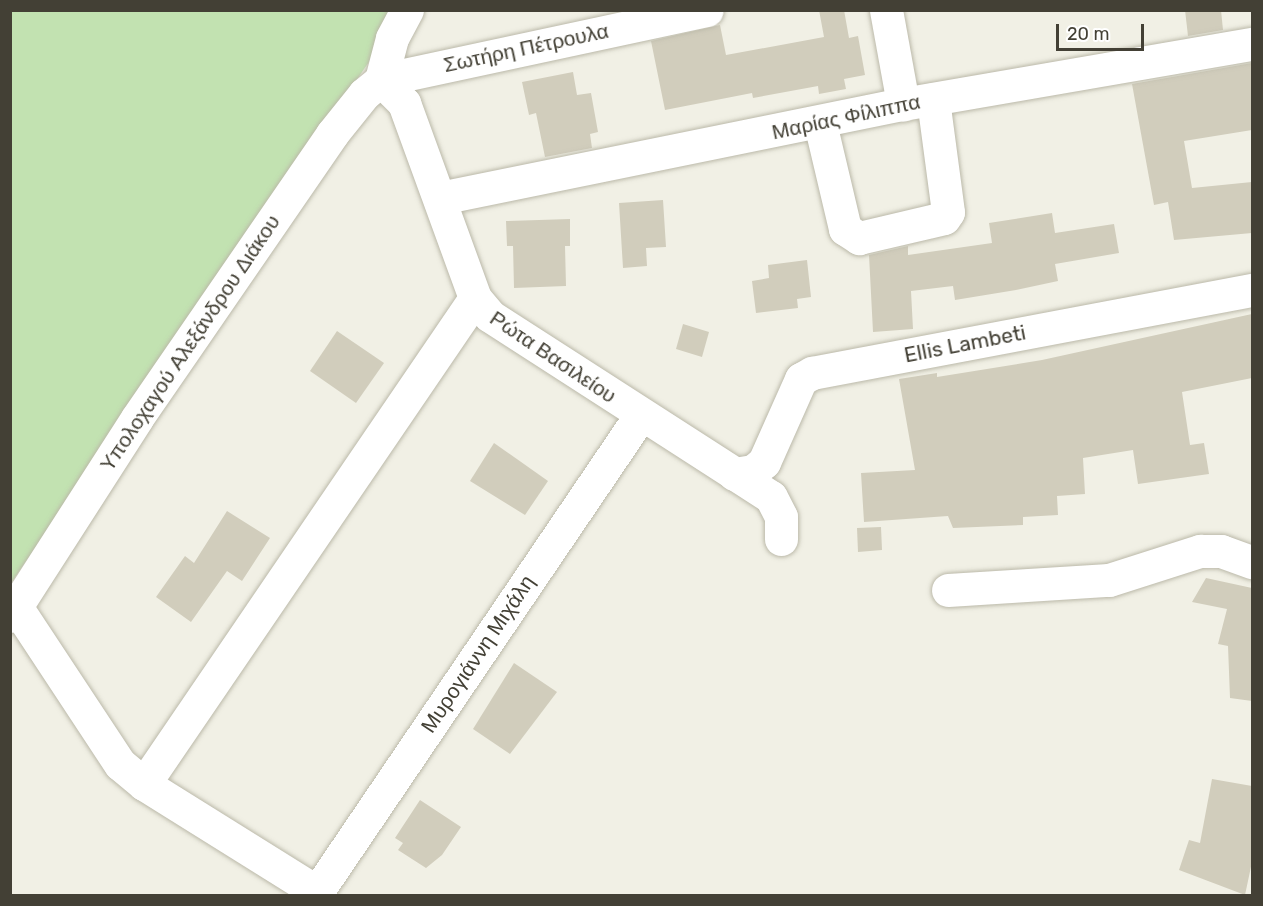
<!DOCTYPE html>
<html>
<head>
<meta charset="utf-8">
<style>
	body { margin:0 }
	#map { position:relative; width:1263px; height:906px; overflow:hidden; background:#f1f0e5; font-family:Rubik,sans-serif }
	div>[style] { position:absolute }
	.green>* { inset:0; background:#c2e2b1 }
	.building>* { inset:0; background:#d1cdbc }
	.roads { filter:drop-shadow(0 0 2px #bbb9a9) drop-shadow(0 0 2px #bbb9a9) }
	.minor>* { height:33px; margin:-16.5px; padding:0 16.5px; transform-origin:16.5px; border-radius:16.5px; background:#fff }
	span { translate:-50% -50%; white-space:nowrap; text-align:center; line-height:1.15; -webkit-text-stroke:4.5px #fff; paint-order:stroke }
	.street-label { font-size:21px; color:#434035 }
	.frame { position:absolute; inset:0; border:12px solid #434035; pointer-events:none }
	.scale { position:absolute; left:1056px; top:24px; width:88px; height:27px; box-sizing:border-box; border:3px solid #434035; border-top:0; padding-left:8px; font-size:18px; line-height:21px; white-space:nowrap; color:#434035; -webkit-text-stroke:4px #fff; paint-order:stroke }
</style>
</head>
<body>
<div id="map">
	<div class="green">
		<div style="clip-path:polygon(11px 11px,400px 11px,384px 40px,11px 583px)"></div>
	</div>
	<div class="building">
		<div style="clip-path:polygon(819px 10px,844px 10px,849px 38px,858px 36px,865px 75px,844px 79px,846px 89px,819px 94px,818px 86px,753px 98px,752px 93px,665px 110px,651px 41px,720px 25px,726px 55px,824px 37px)"></div>
		<div style="clip-path:polygon(1185px 10px,1221px 10px,1223px 30px,1188px 36px)"></div>
		<div style="clip-path:polygon(1252px 63px,1252px 130px,1184px 141px,1192px 188px,1252px 182px,1252px 233px,1174px 240px,1168px 202px,1154px 205px,1132px 84px)"></div>
		<div style="clip-path:polygon(573px 72px,577px 95px,591px 93px,598px 132px,590px 134px,592px 148px,545px 157px,536px 113px,529px 115px,522px 82px)"></div>
		<div style="clip-path:polygon(663px 200px,666px 247px,646px 248px,647px 266px,623px 268px,619px 203px)"></div>
		<div style="clip-path:polygon(1052px 213px,1055px 233px,1114px 224px,1119px 253px,1055px 264px,1058px 281px,1016px 290px,955px 300px,953px 286px,911px 291px,913px 329px,873px 332px,869px 255px,908px 246px,908px 255px,992px 243px,989px 223px)"></div>
		<div style="clip-path:polygon(570px 219px,570px 246px,565px 246px,566px 286px,514px 288px,513px 246px,507px 246px,506px 221px)"></div>
		<div style="clip-path:polygon(807px 260px,811px 297px,797px 299px,798px 308px,756px 313px,752px 281px,769px 278px,768px 265px)"></div>
		<div style="clip-path:polygon(1252px 314px,1252px 378px,1182px 392px,1190px 445px,1204px 443px,1209px 474px,1138px 484px,1133px 450px,1083px 458px,1085px 494px,1057px 496px,1058px 515px,1023px 517px,1023px 525px,953px 528px,948px 516px,864px 522px,861px 473px,915px 470px,899px 379px,937px 373px,937px 377px,1042px 360px)"></div>
		<div style="clip-path:polygon(683px 324px,709px 332px,702px 357px,676px 349px)"></div>
		<div style="clip-path:polygon(337px 331px,384px 363px,356px 403px,310px 371px)"></div>
		<div style="clip-path:polygon(494px 443px,548px 481px,525px 515px,470px 481px)"></div>
		<div style="clip-path:polygon(227px 511px,270px 538px,242px 581px,227px 571px,191px 622px,156px 597px,185px 556px,194px 563px)"></div>
		<div style="clip-path:polygon(881px 527px,882px 550px,858px 552px,857px 528px)"></div>
		<div style="clip-path:polygon(1206px 578px,1252px 588px,1252px 701px,1230px 698px,1228px 646px,1218px 644px,1227px 609px,1192px 602px)"></div>
		<div style="clip-path:polygon(514px 663px,557px 692px,510px 754px,473px 729px)"></div>
		<div style="clip-path:polygon(1212px 779px,1252px 786px,1252px 862px,1245px 895px,1179px 870px,1189px 840px,1200px 843px)"></div>
		<div style="clip-path:polygon(420px 800px,461px 827px,442px 855px,426px 868px,398px 850px,403px 843px,395px 838px)"></div>
	</div>
	<div class="roads">
		<div class="minor">
			<div style="left:886px;top:10px;width:96px;rotate:79.7deg"></div>
			<div style="left:381px;top:80px;width:33px;rotate:45deg"></div>
			<div style="left:404px;top:103px;width:208px;rotate:70deg"></div>
			<div style="left:475px;top:298px;width:23px;rotate:50deg"></div>
			<div style="left:490px;top:316px;width:334px;rotate:32.8deg"></div>
			<div style="left:771px;top:497px;width:22px;rotate:63deg"></div>
			<div style="left:781px;top:517px;width:22px;rotate:90deg"></div>
			<div style="left:381px;top:80px;width:43px;rotate:-75.3deg"></div>
			<div style="left:392px;top:38px;width:32px;rotate:-62deg"></div>
			<div style="left:820px;top:123px;width:109px;rotate:76.7deg"></div>
			<div style="left:845px;top:229px;width:17px;rotate:33deg"></div>
			<div style="left:859px;top:238px;width:87px;rotate:-13.2deg"></div>
			<div style="left:944px;top:218px;width:7px;rotate:-56deg"></div>
			<div style="left:948px;top:212px;width:114px;rotate:-97.6deg"></div>
			<div style="left:440px;top:198px;width:472px;rotate:-11.5deg"></div>
			<div style="left:903px;top:104px;width:354px;rotate:-9.8deg"></div>
			<div style="left:734px;top:474px;width:19px;rotate:-9deg"></div>
			<div style="left:753px;top:471px;width:14px;rotate:-39deg"></div>
			<div style="left:764px;top:462px;width:91px;rotate:-66deg"></div>
			<div style="left:801px;top:379px;width:13px;rotate:-29deg"></div>
			<div style="left:812px;top:373px;width:448px;rotate:-10.7deg"></div>
			<div style="left:948px;top:590px;width:161px;rotate:-3.6deg"></div>
			<div style="left:1109px;top:580px;width:96px;rotate:-17.7deg"></div>
			<div style="left:1200px;top:551px;width:21px"></div>
			<div style="left:1221px;top:551px;width:33px;rotate:20deg"></div>
			<div style="left:17px;top:608px;width:187px;rotate:56.6deg"></div>
			<div style="left:120px;top:764px;width:31px;rotate:40deg"></div>
			<div style="left:144px;top:784px;width:204px;rotate:32deg"></div>
			<div style="left:317px;top:892px;width:575px;rotate:-55.84deg"></div>
			<div style="left:10px;top:616px;width:235px;rotate:-57.3deg"></div>
			<div style="left:137px;top:418px;width:345px;rotate:-55.5deg"></div>
			<div style="left:332px;top:134px;width:51px;rotate:-51.3deg"></div>
			<div style="left:364px;top:94px;width:22px;rotate:-39deg"></div>
			<div style="left:381px;top:80px;width:333px;rotate:-12.1deg"></div>
			<div style="left:144px;top:784px;width:588px;rotate:-55.74deg"></div>
		</div>
	</div>
	<div class="street-label">
		<span style="left:526px;top:48px;rotate:-12deg">Σωτήρη Πέτρουλα</span>
		<span style="left:846px;top:117px;rotate:-12deg">Μαρίας Φίλιππα</span>
		<span style="left:190px;top:343px;rotate:-56deg">Υπολοχαγού Αλεξάνδρου Διάκου</span>
		<span style="left:965px;top:344px;rotate:-11deg">Ellis Lambeti</span>
		<span style="left:553px;top:357px;rotate:34deg">Ρώτα Βασιλείου</span>
		<span style="left:478px;top:654px;rotate:-56deg">Μυρογιάννη Μιχάλη</span>
	</div>
	<div class="frame"></div>
	<div class="scale">20 m</div>
</div>
</body>
</html>
